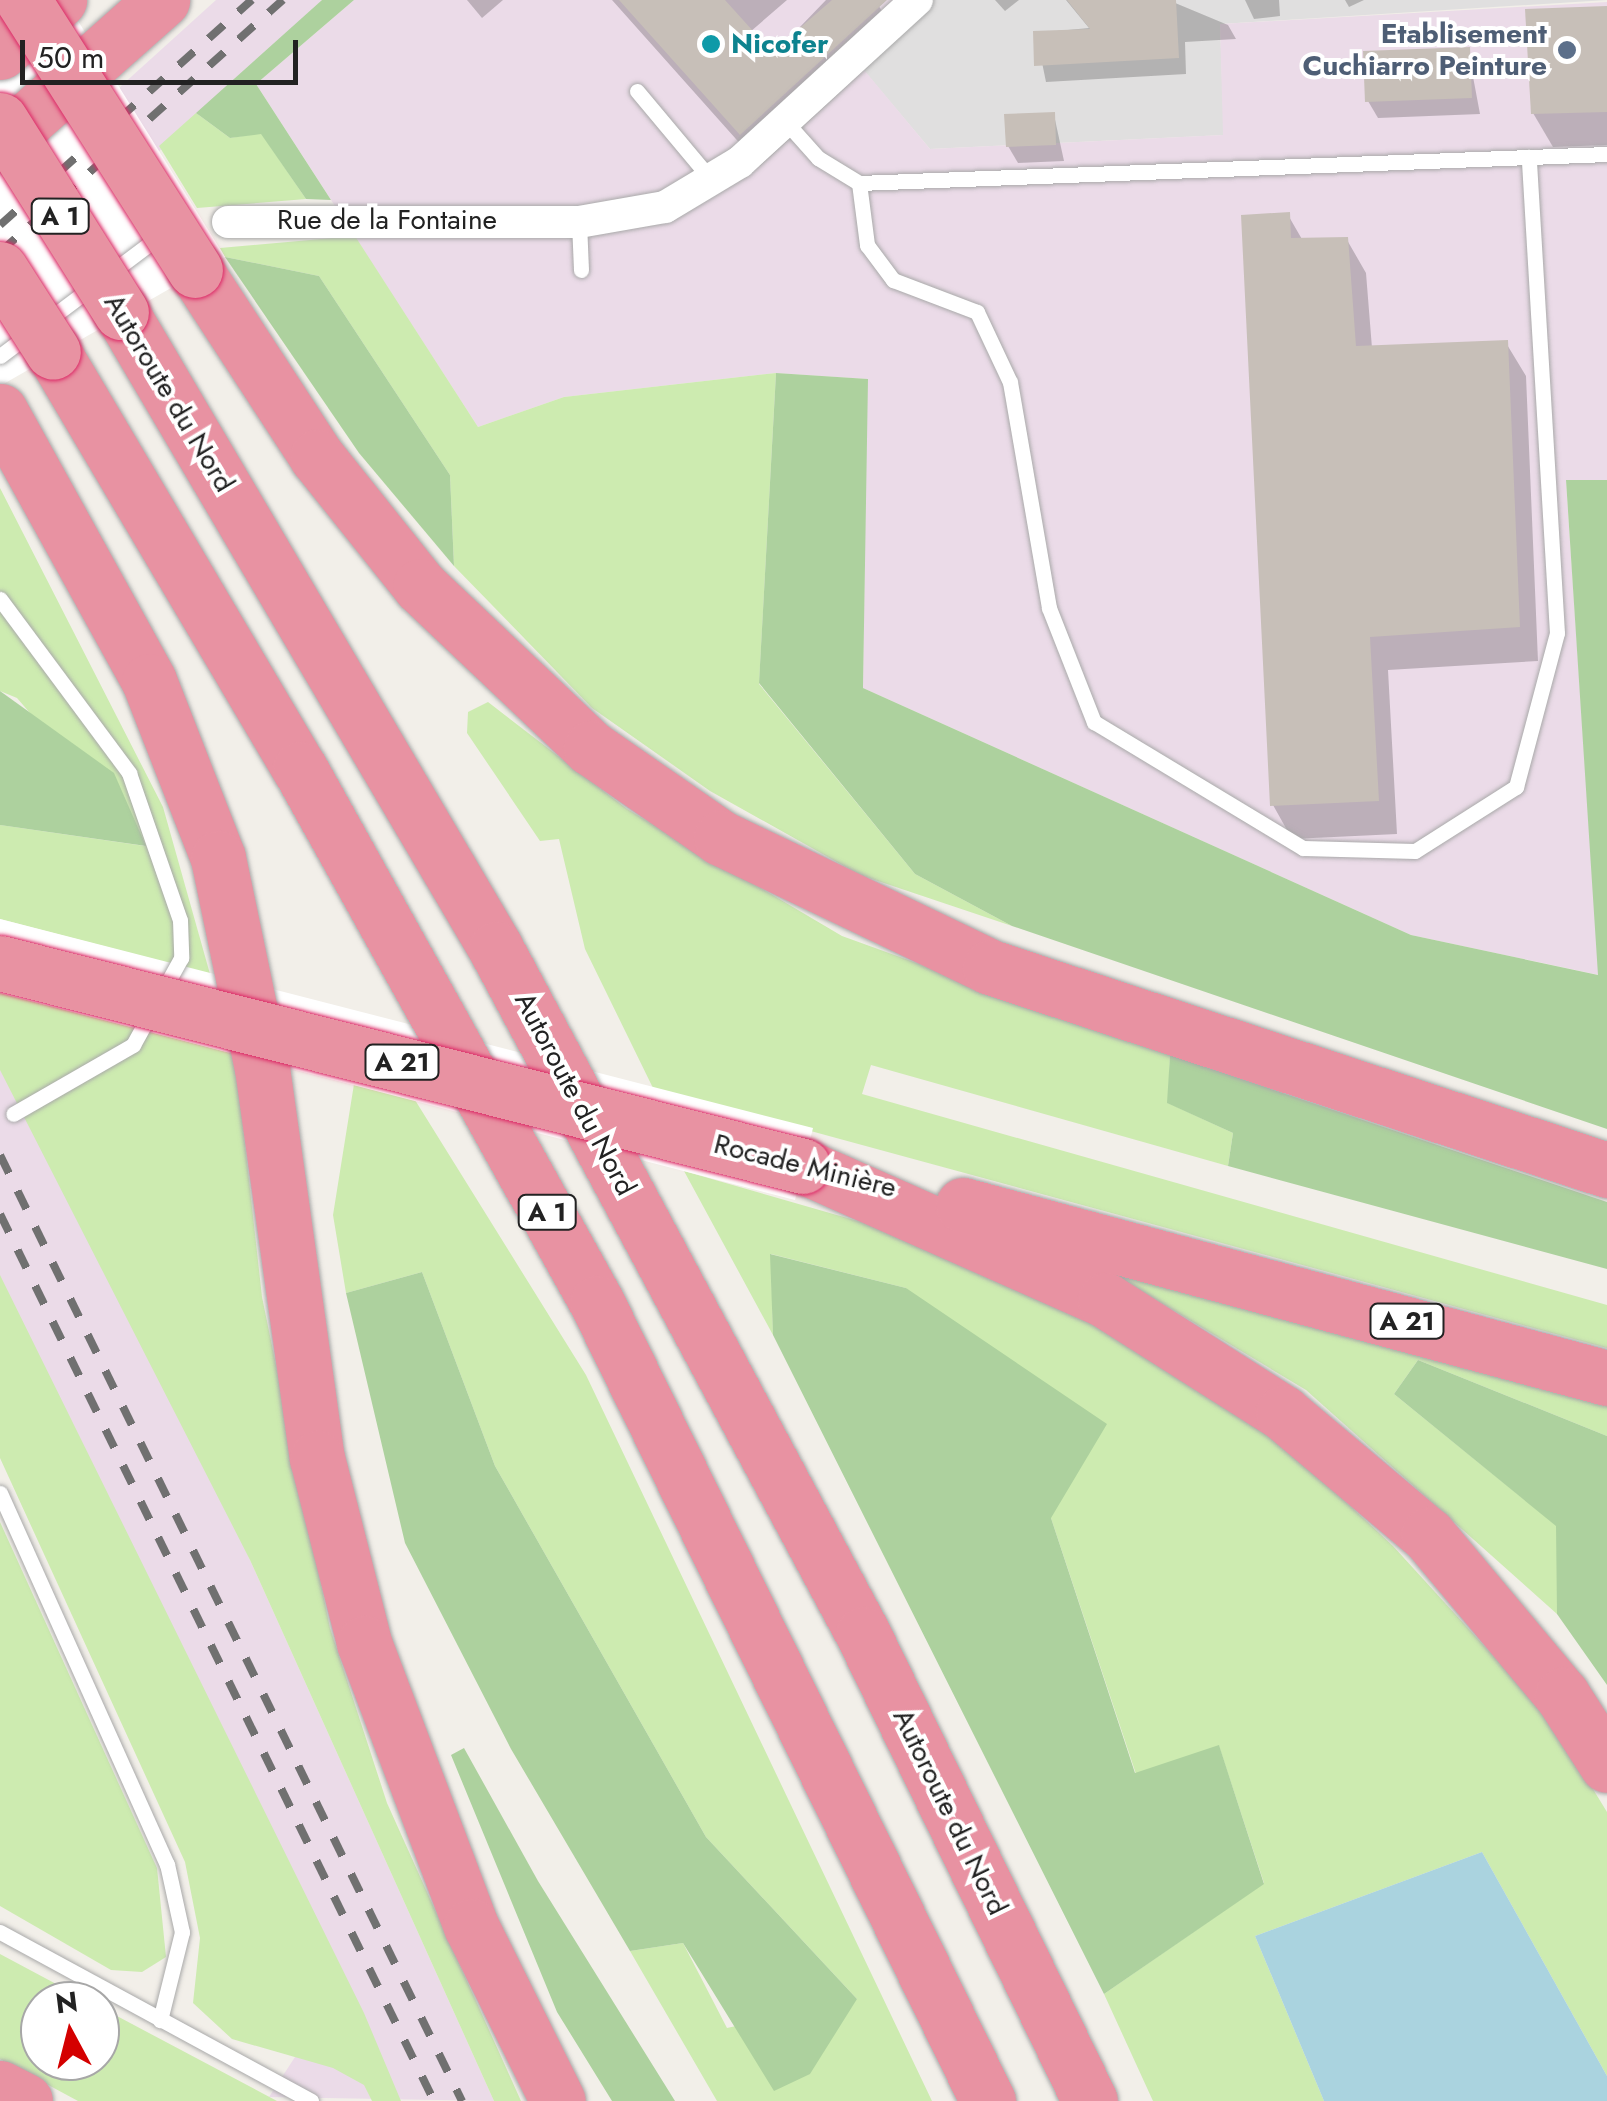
<!DOCTYPE html>
<html>
<head>
<meta charset="utf-8">
<style>
	body { margin:0 }
	#map { position:relative; width:1607px; height:2101px; overflow:hidden; background:#f2efe9; font-family:Jost,sans-serif }
	div>[style] { position:absolute }
	.residential>* { inset:0; background:#e0dfdf }
	.industrial>* { inset:0; background:#ebdbe8 }
	.grass>* { inset:0; background:#cdebb0 }
	.forest>* { inset:0; background:#add19e }
	.water>* { inset:0; background:#aad3df }
	.pier>* { inset:0; background:#fff }
	.shadow>* { inset:0; background:#0003 }
	.building>* { inset:0; background:#c7bfb8 }
	.roads { filter:drop-shadow(0 0 2px #a9a9a9) drop-shadow(0 0 2px #a9a9a9) }
	.service>* { height:15px; margin:-7.5px; padding:0 7.5px; transform-origin:7.5px; border-radius:7.5px; background:#fff }
	.minor>* { height:32px; margin:-16px; padding:0 16px; transform-origin:16px; border-radius:16px; background:#fff }
	.motorway>* { height:55px; margin:-27.5px; padding:0 27.5px; transform-origin:27.5px; border-radius:27.5px; background:#e892a2 }
	.rail>* { height:8px; margin-top:-4px; transform-origin:0; background:repeating-linear-gradient(90deg,#707070 0 20px,transparent 0 40px) }
	.bridges { filter:drop-shadow(0 0 2px #dc2a67) drop-shadow(0 0 2px #dc2a67) }
	.motorway-bridge>* { height:55px; margin:-27.5px; padding:0 27.5px; transform-origin:27.5px; border-radius:27.5px; background:#e892a2 }
	.dots>* { width:28px; height:28px; translate:-50% -50%; box-sizing:border-box; border:5px solid #fff; border-radius:50% }
	span { translate:-50% -50%; white-space:nowrap; text-align:center; line-height:1.15; -webkit-text-stroke:8px #fff; paint-order:stroke }
	.shield-label span { padding:2px 8px; background:#fff; border:2px solid; border-radius:8px; -webkit-text-stroke-width:0 }
	.shield-label { font-size:25px; color:#222; font-weight:700 }
	.service-label { font-size:28px; color:#4e5e75; font-weight:700 }
	.right { translate:-100% -50%; text-align:right }
	.culture-label { font-size:28px; color:#0d838f; font-weight:700 }
	.left { translate:0 -50%; text-align:left }
	.street-label { font-size:28px; color:#222 }
	.north { position:absolute; left:20px; top:1981px; width:100px; height:100px; box-sizing:border-box; background:#fff; border:2px solid #a7a7a7; border-radius:50%; rotate:353deg; font-size:28px; font-weight:700; line-height:40px; text-align:center; color:#222 }
	.north::after { content:''; display:block; margin:auto; width:35px; height:45px; background:#d40000; clip-path:polygon(50% 0,100% 100%,50% 72%,0 100%) }
	.scale { position:absolute; left:20px; top:40px; width:278px; height:45px; box-sizing:border-box; border:5px solid #222; border-top:0; padding-left:12px; font-size:30px; line-height:35px; white-space:nowrap; color:#222; -webkit-text-stroke:8px #fff; paint-order:stroke }
</style>
</head>
<body>
<div id="map">
	<div class="residential">
		<div style="clip-path:polygon(895px 0,1607px 0,1220px 24px,1224px 135px,930px 149px,844px 47px)"></div>
	</div>
	<div class="industrial">
		<div style="clip-path:polygon(216px 0,322px 0,0 299px,121px 86px)"></div>
		<div style="clip-path:polygon(354px 0,895px 0,845px 47px,930px 149px,1223px 135px,1220px 24px,1607px 2px,1607px 480px,1566px 481px,1599px 975px,1411px 935px,863px 688px,867px 379px,776px 373px,564px 397px,478px 427px,256px 84px)"></div>
		<div style="clip-path:polygon(0 993px,250px 1560px,494px 2101px,269px 2097px,295px 2057px,0 1416px)"></div>
	</div>
	<div class="grass">
		<div style="clip-path:polygon(196px 113px,230px 138px,261px 133px,306px 199px,197px 208px,159px 146px)"></div>
		<div style="clip-path:polygon(355px 236px,478px 427px,564px 397px,776px 373px,759px 684px,915px 874px,1012px 926px,860px 875px,710px 791px,592px 708px,454px 566px,450px 475px,319px 276px,225px 257px,220px 248px)"></div>
		<div style="clip-path:polygon(0 488px,163px 807px,210px 974px,0 919px,0 825px,145px 846px,17px 698px,0 691px)"></div>
		<div style="clip-path:polygon(488px 702px,627px 809px,842px 936px,1170px 1055px,1168px 1103px,1233px 1133px,1228px 1166px,871px 1065px,862px 1094px,1607px 1305px,1607px 1348px,653px 1088px,585px 949px,559px 839px,540px 841px,467px 733px,468px 712px)"></div>
		<div style="clip-path:polygon(0 993px,235px 1054px,262px 1297px,330px 1628px,387px 1803px,521px 2101px,494px 2101px,250px 1560px,0 1070px)"></div>
		<div style="clip-path:polygon(354px 1084px,415px 1100px,586px 1375px,932px 2101px,717px 2101px,630px 1951px,683px 1943px,727px 2028px,857px 1999px,706px 1837px,495px 1466px,422px 1272px,346px 1293px,333px 1215px)"></div>
		<div style="clip-path:polygon(684px 1171px,955px 1249px,1077px 1304px,1286px 1446px,1393px 1546px,1549px 1717px,1607px 1812px,1607px 2076px,1482px 1852px,1255px 1936px,1324px 2101px,1153px 2101px,1104px 1994px,1264px 1883px,1219px 1746px,1136px 1774px,1051px 1518px,906px 1288px,771px 1254px,773px 1335px)"></div>
		<div style="clip-path:polygon(1121px 1256px,1607px 1396px,1607px 1436px,1418px 1360px,1394px 1394px,1557px 1526px,1557px 1614px,1306px 1390px,1116px 1276px)"></div>
		<div style="clip-path:polygon(0 1275px,364px 2013px,401px 2101px,372px 2101px,364px 2085px,333px 2068px,232px 2039px,193px 2003px,200px 1938px,185px 1862px,0 1458px)"></div>
		<div style="clip-path:polygon(0 1522px,157px 1868px,166px 1957px,142px 1972px,111px 1970px,0 1906px)"></div>
		<div style="clip-path:polygon(0 1954px,88px 2001px,40px 2001px,40px 2061px,100px 2061px,100px 2007px,277px 2101px,78px 2101px,0 2059px)"></div>
	</div>
	<div class="forest">
		<div style="clip-path:polygon(322px 0,354px 0,256px 84px,331px 200px,306px 199px,261px 134px,230px 138px,196px 113px)"></div>
		<div style="clip-path:polygon(225px 257px,319px 276px,450px 475px,454px 566px,359px 453px)"></div>
		<div style="clip-path:polygon(776px 373px,868px 379px,863px 688px,1411px 935px,1598px 975px,1566px 480px,1607px 480px,1607px 1129px,1012px 926px,915px 874px,759px 683px)"></div>
		<div style="clip-path:polygon(0 691px,114px 773px,146px 846px,0 825px)"></div>
		<div style="clip-path:polygon(1170px 1055px,1607px 1202px,1607px 1269px,1228px 1166px,1233px 1133px,1167px 1103px)"></div>
		<div style="clip-path:polygon(770px 1254px,906px 1288px,1107px 1424px,1051px 1518px,1135px 1773px,1219px 1745px,1264px 1884px,1104px 1994px,773px 1335px)"></div>
		<div style="clip-path:polygon(422px 1272px,495px 1466px,706px 1837px,857px 1999px,810px 2074px,774px 2091px,683px 1943px,630px 1951px,511px 1749px,405px 1543px,346px 1293px)"></div>
		<div style="clip-path:polygon(1418px 1360px,1607px 1436px,1607px 1685px,1557px 1614px,1556px 1526px,1394px 1394px)"></div>
		<div style="clip-path:polygon(464px 1748px,538px 1881px,675px 2101px,612px 2101px,557px 2012px,451px 1755px)"></div>
	</div>
	<div class="water">
		<div style="clip-path:polygon(1482px 1852px,1607px 2076px,1607px 2101px,1324px 2101px,1255px 1936px)"></div>
	</div>
	<div class="pier">
		<div style="clip-path:polygon(0 0,65px 0,225px 257px,0 386px)"></div>
		<div style="clip-path:polygon(0 919px,813px 1128px,795px 1200px,0 993px)"></div>
	</div>
	<div class="shadow">
		<div style="clip-path:polygon(467px 0,503px 0,482px 18px)"></div>
		<div style="clip-path:polygon(612px 0,787px 0,750px 32px,772px 56px,826px 0,875px 0,899px 38px,760px 166px)"></div>
		<div style="clip-path:polygon(995px 0,1019px 0,1005px 11px)"></div>
		<div style="clip-path:polygon(1066px 0,1168px 0,1228px 25px,1236px 39px,1185px 42px,1186px 74px,1046px 82px,1036px 33px,1089px 28px)"></div>
		<div style="clip-path:polygon(1245px 0,1279px 0,1280px 16px,1254px 19px)"></div>
		<div style="clip-path:polygon(1345px 0,1364px 0,1349px 7px)"></div>
		<div style="clip-path:polygon(1607px 7px,1607px 145px,1553px 147px,1533px 113px)"></div>
		<div style="clip-path:polygon(1468px 50px,1480px 114px,1378px 118px,1368px 101px)"></div>
		<div style="clip-path:polygon(1054px 115px,1064px 161px,1018px 163px,1008px 146px)"></div>
		<div style="clip-path:polygon(1288px 215px,1303px 241px,1347px 240px,1366px 273px,1372px 348px,1506px 343px,1526px 376px,1538px 661px,1388px 670px,1397px 834px,1292px 839px,1273px 805px)"></div>
	</div>
	<div class="building">
		<div style="clip-path:polygon(619px 0,725px 0,772px 52px,832px 0,887px 0,740px 135px)"></div>
		<div style="clip-path:polygon(1067px 0,1176px 0,1179px 58px,1034px 66px,1033px 31px,1090px 29px)"></div>
		<div style="clip-path:polygon(1607px 6px,1607px 112px,1531px 114px,1525px 9px)"></div>
		<div style="clip-path:polygon(1470px 47px,1472px 98px,1365px 102px,1363px 51px)"></div>
		<div style="clip-path:polygon(1055px 112px,1056px 145px,1006px 147px,1004px 114px)"></div>
		<div style="clip-path:polygon(1290px 212px,1291px 238px,1348px 237px,1356px 346px,1508px 340px,1520px 627px,1370px 637px,1379px 801px,1270px 806px,1241px 215px)"></div>
	</div>
	<div class="roads">
		<div class="service">
			<div style="left:637px;top:91px;width:119px;rotate:50.1deg"></div>
			<div style="left:785px;top:121px;width:50px;rotate:48.3deg"></div>
			<div style="left:818px;top:158px;width:48px;rotate:31.4deg"></div>
			<div style="left:859px;top:183px;width:749px;rotate:-2.22deg"></div>
			<div style="left:859px;top:183px;width:63px;rotate:82.6deg"></div>
			<div style="left:867px;top:245px;width:44px;rotate:53.4deg"></div>
			<div style="left:893px;top:280px;width:90px;rotate:20.9deg"></div>
			<div style="left:977px;top:312px;width:77px;rotate:64.8deg"></div>
			<div style="left:1010px;top:382px;width:229px;rotate:80.2deg"></div>
			<div style="left:1049px;top:608px;width:123px;rotate:68.5deg"></div>
			<div style="left:1094px;top:722px;width:244px;rotate:31.1deg"></div>
			<div style="left:1303px;top:848px;width:112px;rotate:1.5deg"></div>
			<div style="left:1415px;top:851px;width:120px;rotate:-32.4deg"></div>
			<div style="left:1516px;top:787px;width:159px;rotate:-75.1deg"></div>
			<div style="left:1557px;top:633px;width:477px;rotate:-93.4deg"></div>
			<div style="left:579px;top:222px;width:48px;rotate:87.6deg"></div>
			<div style="left:0;top:356px;width:201px;rotate:-36.9deg"></div>
			<div style="left:0;top:599px;width:217px;rotate:53.4deg"></div>
			<div style="left:129px;top:773px;width:156px;rotate:70.9deg"></div>
			<div style="left:180px;top:920px;width:38px;rotate:88deg"></div>
			<div style="left:181px;top:958px;width:99px;rotate:118.9deg"></div>
			<div style="left:133px;top:1045px;width:138px;rotate:150.1deg"></div>
			<div style="left:0;top:1493px;width:407px;rotate:65.8deg"></div>
			<div style="left:167px;top:1864px;width:70px;rotate:77.6deg"></div>
			<div style="left:182px;top:1932px;width:91px;rotate:104deg"></div>
			<div style="left:0;top:1932px;width:354px;rotate:28.5deg"></div>
		</div>
		<div class="minor">
			<div style="left:228px;top:222px;width:351px"></div>
			<div style="left:579px;top:222px;width:87px;rotate:-9.9deg"></div>
			<div style="left:665px;top:207px;width:87px;rotate:-31deg"></div>
			<div style="left:740px;top:162px;width:240px;rotate:-42.5deg"></div>
		</div>
		<div class="motorway">
			<div style="left:0;top:52px;width:79px;rotate:-41.4deg"></div>
			<div style="left:0;top:144px;width:217px;rotate:-41.6deg"></div>
			<div style="left:195px;top:270px;width:223px;rotate:56.9deg"></div>
			<div style="left:317px;top:457px;width:165px;rotate:51.4deg"></div>
			<div style="left:420px;top:586px;width:236px;rotate:43.5deg"></div>
			<div style="left:591px;top:748px;width:158px;rotate:34.7deg"></div>
			<div style="left:721px;top:838px;width:298px;rotate:25.6deg"></div>
			<div style="left:990px;top:967px;width:650px;rotate:18.21deg"></div>
			<div style="left:121px;top:312px;width:739px;rotate:59.51deg"></div>
			<div style="left:496px;top:949px;width:777px;rotate:61.82deg"></div>
			<div style="left:863px;top:1634px;width:519px;rotate:64.08deg"></div>
			<div style="left:53px;top:352px;width:485px;rotate:59.4deg"></div>
			<div style="left:300px;top:769px;width:611px;rotate:60.92deg"></div>
			<div style="left:597px;top:1303px;width:889px;rotate:63.9deg"></div>
			<div style="left:0;top:411px;width:308px;rotate:61.1deg"></div>
			<div style="left:149px;top:681px;width:190px;rotate:68.7deg"></div>
			<div style="left:218px;top:858px;width:215px;rotate:78.2deg"></div>
			<div style="left:262px;top:1068px;width:394px;rotate:82deg"></div>
			<div style="left:317px;top:1458px;width:191px;rotate:75.7deg"></div>
			<div style="left:364px;top:1643px;width:303px;rotate:69.3deg"></div>
			<div style="left:471px;top:1926px;width:195px;rotate:63.6deg"></div>
			<div style="left:803px;top:1166px;width:330px;rotate:23.9deg"></div>
			<div style="left:1105px;top:1300px;width:211px;rotate:32.4deg"></div>
			<div style="left:1283px;top:1413px;width:189px;rotate:40.1deg"></div>
			<div style="left:1428px;top:1535px;width:209px;rotate:50.1deg"></div>
			<div style="left:1562px;top:1695px;width:83px;rotate:57.3deg"></div>
			<div style="left:963px;top:1205px;width:667px;rotate:15.04deg"></div>
			<div style="left:0;top:2088px;width:28px;rotate:27deg"></div>
		</div>
	</div>
	<div class="rail">
		<div style="left:0;top:225px;width:338px;rotate:-41.8deg"></div>
		<div style="left:0;top:252px;width:379px;rotate:-41.7deg"></div>
		<div style="left:0;top:1155px;width:1053px;rotate:63.97deg"></div>
		<div style="left:0;top:1214px;width:987px;rotate:63.93deg"></div>
	</div>
	<div class="bridges">
		<div class="motorway-bridge">
			<div style="left:23px;top:0;width:320px;rotate:57.5deg"></div>
			<div style="left:0;top:120px;width:227px;rotate:57.8deg"></div>
			<div style="left:0;top:269px;width:98px;rotate:57.4deg"></div>
			<div style="left:0;top:963px;width:828px;rotate:14.19deg"></div>
		</div>
	</div>
	<div class="dots">
		<div style="left:711px;top:44px;background:#0f9aa8"></div>
		<div style="left:1567px;top:50px;background:#5c6f8a"></div>
	</div>
	<div class="shield-label">
		<span style="left:60px;top:216px">A 1</span>
		<span style="left:402px;top:1062px">A 21</span>
		<span style="left:547px;top:1212px">A 1</span>
		<span style="left:1407px;top:1321px">A 21</span>
	</div>
	<div class="service-label">
		<span class="right" style="left:1547px;top:50px">Etablisement<br>Cuchiarro Peinture</span>
	</div>
	<div class="culture-label">
		<span class="left" style="left:731px;top:44px">Nicofer</span>
	</div>
	<div class="street-label">
		<span style="left:387px;top:220px">Rue de la Fontaine</span>
		<span style="left:169px;top:393px;rotate:59deg">Autoroute du Nord</span>
		<span style="left:575px;top:1094px;rotate:62deg">Autoroute du Nord</span>
		<span style="left:805px;top:1166px;rotate:14deg">Rocade Minière</span>
		<span style="left:950px;top:1812px;rotate:64deg">Autoroute du Nord</span>
	</div>
	<div class="north">N</div>
	<div class="scale">50 m</div>
</div>
</body>
</html>
